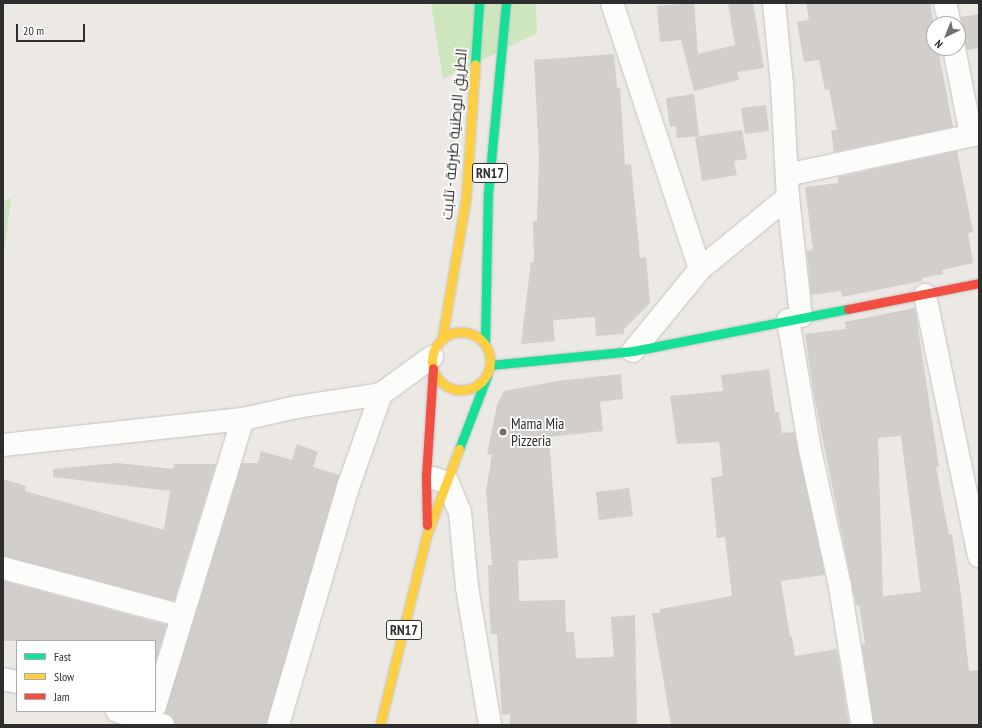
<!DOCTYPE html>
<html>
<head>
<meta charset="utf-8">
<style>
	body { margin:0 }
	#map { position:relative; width:982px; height:728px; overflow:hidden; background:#ece8e4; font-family:"PT Sans Narrow",Cairo,sans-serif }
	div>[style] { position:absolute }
	.green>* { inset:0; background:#cee6be }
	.building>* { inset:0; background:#d1cecb }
	.roads { filter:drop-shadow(0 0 1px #c5c4c5) drop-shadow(0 0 1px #c5c4c5) }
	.street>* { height:22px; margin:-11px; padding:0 11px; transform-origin:11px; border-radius:11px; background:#fcfcfb }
	.fast>* { height:9px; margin:-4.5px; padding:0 4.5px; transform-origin:4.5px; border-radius:4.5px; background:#16e098 }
	.slow>* { height:9px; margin:-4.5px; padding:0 4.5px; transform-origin:4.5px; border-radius:4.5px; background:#ffcf43 }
	.slow>.ring { margin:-4.5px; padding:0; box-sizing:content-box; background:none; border:9px solid #ffcf43; border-radius:50% }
	.jam>* { height:9px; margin:-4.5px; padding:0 4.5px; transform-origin:4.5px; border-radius:4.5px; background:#f24e42 }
	.dots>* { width:11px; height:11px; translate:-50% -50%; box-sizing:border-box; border:2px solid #fff; border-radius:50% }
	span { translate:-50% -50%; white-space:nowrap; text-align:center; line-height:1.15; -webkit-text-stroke:3.5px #fff; paint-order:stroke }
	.shield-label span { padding:1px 3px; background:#fff; border:1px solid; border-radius:3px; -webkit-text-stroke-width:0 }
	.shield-label { font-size:14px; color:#2e2e2e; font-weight:700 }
	.street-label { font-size:15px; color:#2e2e2e }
	.poi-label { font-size:15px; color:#2e2e2e }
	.left { translate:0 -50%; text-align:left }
	.frame { position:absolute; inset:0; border:4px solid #2e2e2e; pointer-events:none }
	.legend { position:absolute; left:16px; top:640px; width:140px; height:72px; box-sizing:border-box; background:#fff; border:1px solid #ababab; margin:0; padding:5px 7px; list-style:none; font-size:12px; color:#2e2e2e }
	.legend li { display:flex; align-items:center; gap:8px; height:20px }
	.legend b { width:20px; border:1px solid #ababab }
	.north { position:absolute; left:926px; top:16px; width:40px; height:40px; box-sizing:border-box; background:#fff; border:1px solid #ababab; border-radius:50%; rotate:223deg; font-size:11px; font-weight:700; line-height:16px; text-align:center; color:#2e2e2e }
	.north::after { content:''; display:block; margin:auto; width:14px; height:18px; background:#706f6e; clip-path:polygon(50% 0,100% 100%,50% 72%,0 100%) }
	.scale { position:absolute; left:16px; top:24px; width:69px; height:18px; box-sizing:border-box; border:2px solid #2e2e2e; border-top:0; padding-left:5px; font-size:12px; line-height:14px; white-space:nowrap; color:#2e2e2e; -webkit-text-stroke:3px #fff; paint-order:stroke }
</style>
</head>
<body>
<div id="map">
	<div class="green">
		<div style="clip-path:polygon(431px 3px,536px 3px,537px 33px,443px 79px)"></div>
		<div style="clip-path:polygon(11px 198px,3px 260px,3px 202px)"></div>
	</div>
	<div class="building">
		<div style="clip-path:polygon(694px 3px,698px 54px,735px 45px,728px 3px,753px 3px,764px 68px,737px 72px,739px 80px,694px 91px,681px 40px,660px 42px,657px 6px)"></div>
		<div style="clip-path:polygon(806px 3px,930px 3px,933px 20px,936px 20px,937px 24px,934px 24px,934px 48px,942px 48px,942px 54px,939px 54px,953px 127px,834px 152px,831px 130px,837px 130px,829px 89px,825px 90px,819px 60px,804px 62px,797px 22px,809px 20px)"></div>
		<div style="clip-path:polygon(979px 14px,979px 48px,967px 50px,964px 40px,958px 36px,962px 27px,961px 17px)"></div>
		<div style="clip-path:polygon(614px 54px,617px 88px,620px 88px,625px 165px,631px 164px,640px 258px,646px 257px,650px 303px,624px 329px,624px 334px,596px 336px,595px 317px,553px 320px,555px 341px,521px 344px,531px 262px,534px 262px,533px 221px,537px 221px,539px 156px,534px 60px)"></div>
		<div style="clip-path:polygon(694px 94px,699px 136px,677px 138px,676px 126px,670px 127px,666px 98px)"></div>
		<div style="clip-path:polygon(766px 105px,769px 131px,745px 134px,741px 108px)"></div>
		<div style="clip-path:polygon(742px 130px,747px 159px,734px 161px,737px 175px,702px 181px,695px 137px)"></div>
		<div style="clip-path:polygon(957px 151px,973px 232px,968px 233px,973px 263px,942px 270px,943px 274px,922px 278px,922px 281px,842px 297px,841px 291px,811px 295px,807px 251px,813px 250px,805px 187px,838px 183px,838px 177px)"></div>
		<div style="clip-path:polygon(evenodd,915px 308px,939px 467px,936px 467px,949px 535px,952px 534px,961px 595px,969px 671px,979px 670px,979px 725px,874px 725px,862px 645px,865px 644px,859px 605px,856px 605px,813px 390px,805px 334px,846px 329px,845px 322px,915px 308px,901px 436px,921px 592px,883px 596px,878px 438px,901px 436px)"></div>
		<div style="clip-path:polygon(769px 369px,775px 412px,779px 412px,782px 433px,794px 432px,825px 575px,781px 581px,790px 637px,792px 637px,795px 656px,837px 649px,849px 725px,671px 725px,652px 613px,660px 613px,660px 609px,732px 596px,725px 537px,717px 538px,711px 478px,723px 476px,719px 442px,677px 444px,670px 396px,723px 391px,721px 375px)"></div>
		<div style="clip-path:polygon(621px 374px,623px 399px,600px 402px,603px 431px,549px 437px,558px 558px,518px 561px,519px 601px,565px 600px,566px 632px,574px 632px,576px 658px,614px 657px,611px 617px,635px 615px,637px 725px,510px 725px,510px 714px,502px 715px,497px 634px,491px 634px,490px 623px,488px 565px,492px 565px,486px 491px,492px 454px,487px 455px,497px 405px,504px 391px,557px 381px)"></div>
		<div style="clip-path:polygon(297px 444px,318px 452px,313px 467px,339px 475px,266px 725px,175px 725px,172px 717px,165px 713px,242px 463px,258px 463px,261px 451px,292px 460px)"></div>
		<div style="clip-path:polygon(117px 463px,173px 469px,174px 464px,216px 464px,174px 601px,3px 556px,3px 479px,26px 486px,25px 491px,164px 530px,170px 491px,53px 477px,53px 469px)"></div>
		<div style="clip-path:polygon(629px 488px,633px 516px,599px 520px,596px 492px)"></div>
		<div style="clip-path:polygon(3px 581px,167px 625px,155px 663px,155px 641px,3px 641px)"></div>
	</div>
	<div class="roads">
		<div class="street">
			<div style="left:612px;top:3px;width:280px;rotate:71.7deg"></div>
			<div style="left:774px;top:3px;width:81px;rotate:84.4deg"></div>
			<div style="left:782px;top:84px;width:113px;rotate:87deg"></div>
			<div style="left:788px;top:197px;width:120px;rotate:83.8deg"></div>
			<div style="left:945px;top:3px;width:22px;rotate:77deg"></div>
			<div style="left:954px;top:48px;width:89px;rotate:78.9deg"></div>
			<div style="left:787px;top:175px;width:196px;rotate:-12.1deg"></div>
			<div style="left:925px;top:295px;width:267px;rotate:78.3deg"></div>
			<div style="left:788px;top:320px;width:132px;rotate:80.4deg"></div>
			<div style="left:810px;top:450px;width:140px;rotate:77.6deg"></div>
			<div style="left:840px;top:587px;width:140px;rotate:80.9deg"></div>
			<div style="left:633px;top:351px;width:106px;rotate:-50.7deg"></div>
			<div style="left:700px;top:269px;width:114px;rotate:-39.3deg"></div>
			<div style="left:3px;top:445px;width:241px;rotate:-6.2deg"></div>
			<div style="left:243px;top:419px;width:55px;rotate:-12.5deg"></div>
			<div style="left:297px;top:407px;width:85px;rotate:-8.8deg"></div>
			<div style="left:381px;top:394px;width:63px;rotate:-36deg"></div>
			<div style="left:433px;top:478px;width:16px;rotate:18deg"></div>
			<div style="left:448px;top:483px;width:31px;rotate:68deg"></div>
			<div style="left:460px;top:512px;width:75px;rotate:84.7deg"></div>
			<div style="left:467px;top:587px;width:140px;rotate:80.5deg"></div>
			<div style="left:3px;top:568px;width:185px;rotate:15deg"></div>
			<div style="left:3px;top:679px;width:14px;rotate:12deg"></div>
			<div style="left:155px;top:706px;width:300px;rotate:-73deg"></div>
			<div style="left:117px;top:711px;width:48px;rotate:16.9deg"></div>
			<div style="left:278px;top:725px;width:248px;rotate:-73.6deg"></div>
			<div style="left:348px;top:487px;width:99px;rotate:-70.5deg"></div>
		</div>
		<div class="fast">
			<div style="left:475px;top:64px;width:61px;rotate:-86.2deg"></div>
			<div style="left:485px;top:344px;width:151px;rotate:-88.9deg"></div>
			<div style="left:488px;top:193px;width:191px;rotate:-84.6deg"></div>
			<div style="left:490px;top:365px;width:144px;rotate:-5.6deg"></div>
			<div style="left:633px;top:351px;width:219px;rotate:-11.1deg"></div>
			<div style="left:459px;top:449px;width:78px;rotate:-69deg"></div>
		</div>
		<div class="slow">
			<div class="ring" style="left:432px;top:332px;width:49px;height:49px"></div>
			<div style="left:442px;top:339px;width:144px;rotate:-80.4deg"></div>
			<div style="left:466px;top:197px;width:133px;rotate:-86.1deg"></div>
			<div style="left:380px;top:725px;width:197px;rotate:-76.2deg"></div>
			<div style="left:427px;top:534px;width:91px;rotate:-69.4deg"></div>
		</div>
		<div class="jam">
			<div style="left:848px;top:309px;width:134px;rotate:-11.2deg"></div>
			<div style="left:427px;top:525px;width:49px;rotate:-91.2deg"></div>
			<div style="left:426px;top:476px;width:108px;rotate:-86.3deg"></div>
		</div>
	</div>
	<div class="dots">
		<div style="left:503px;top:432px;background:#706f6e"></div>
	</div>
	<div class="shield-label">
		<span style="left:490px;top:173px">RN17</span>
		<span style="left:404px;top:630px">RN17</span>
	</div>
	<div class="street-label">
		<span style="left:454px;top:134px;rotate:-85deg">الطريق الوطنية طبرقة - تلابت</span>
	</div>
	<div class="poi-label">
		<span class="left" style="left:511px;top:432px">Mama Mia<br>Pizzeria</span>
	</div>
	<div class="frame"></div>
	<ul class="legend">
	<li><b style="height:5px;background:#16e098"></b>Fast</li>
	<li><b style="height:5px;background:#ffcf43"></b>Slow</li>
	<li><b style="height:5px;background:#f24e42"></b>Jam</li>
	</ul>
	<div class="north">N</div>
	<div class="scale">20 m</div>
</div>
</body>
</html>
